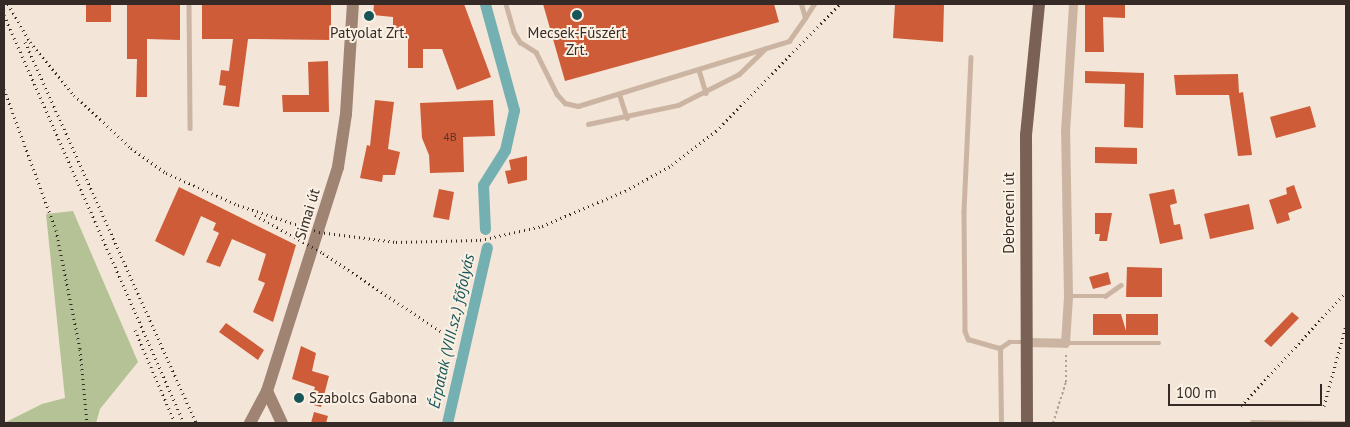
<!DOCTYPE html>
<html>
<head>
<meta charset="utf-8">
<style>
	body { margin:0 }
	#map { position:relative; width:1350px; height:427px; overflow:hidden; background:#f3e5d7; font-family:"PT Sans",sans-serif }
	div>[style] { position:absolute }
	.green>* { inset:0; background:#b4c296 }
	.canal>* { height:11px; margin:-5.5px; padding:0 5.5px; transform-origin:5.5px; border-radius:5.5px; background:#74afb2 }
	.building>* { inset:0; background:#cf5c38 }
	.path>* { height:2px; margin-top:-1px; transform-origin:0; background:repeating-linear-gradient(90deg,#b79f8c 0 2.5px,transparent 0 5px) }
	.lane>* { height:4.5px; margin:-2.25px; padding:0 2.25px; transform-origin:2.25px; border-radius:2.25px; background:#cbb5a2 }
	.street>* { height:9px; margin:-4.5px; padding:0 4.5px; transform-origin:4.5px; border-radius:4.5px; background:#cbb5a2 }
	.secondary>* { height:12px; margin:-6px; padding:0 6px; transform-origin:6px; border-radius:6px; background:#9f8373 }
	.primary>* { height:12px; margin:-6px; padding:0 6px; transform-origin:6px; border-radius:6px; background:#796155 }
	.rail>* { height:3px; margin-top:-1.5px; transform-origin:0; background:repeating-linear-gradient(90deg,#352a25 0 1px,transparent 0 5px) }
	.dots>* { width:14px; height:14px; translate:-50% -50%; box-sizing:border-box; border:2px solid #faf0e3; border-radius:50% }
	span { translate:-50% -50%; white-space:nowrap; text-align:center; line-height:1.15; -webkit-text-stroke:4px #faf0e3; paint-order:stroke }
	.number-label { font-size:12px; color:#5c362a }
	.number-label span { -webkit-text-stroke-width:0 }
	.poi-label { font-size:15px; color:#352a25 }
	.left { translate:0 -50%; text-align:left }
	.street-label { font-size:15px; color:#352a25 }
	.water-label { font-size:16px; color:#185559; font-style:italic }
	.frame { position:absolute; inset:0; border:5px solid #352a25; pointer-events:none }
	.scale { position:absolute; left:1168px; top:384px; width:154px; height:22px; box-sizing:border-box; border:2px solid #352a25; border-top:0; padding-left:6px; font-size:15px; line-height:18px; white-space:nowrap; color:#352a25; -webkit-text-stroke:4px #faf0e3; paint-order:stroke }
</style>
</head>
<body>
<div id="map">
	<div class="green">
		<div style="clip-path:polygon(73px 211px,138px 362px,100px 409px,96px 423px,4px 423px,42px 404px,65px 398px,46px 214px)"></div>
	</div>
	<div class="canal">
		<div style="left:485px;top:4px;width:110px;rotate:74.7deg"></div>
		<div style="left:514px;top:110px;width:41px;rotate:102.7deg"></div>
		<div style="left:505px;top:150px;width:41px;rotate:122.2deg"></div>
		<div style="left:483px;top:185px;width:44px;rotate:87.4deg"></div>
		<div style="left:447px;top:423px;width:180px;rotate:-77.2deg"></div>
	</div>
	<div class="building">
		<div style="clip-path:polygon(86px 4px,111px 4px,111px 22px,86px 22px)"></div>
		<div style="clip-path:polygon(127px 4px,180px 4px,180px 40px,147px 39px,147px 97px,136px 97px,137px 59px,127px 59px)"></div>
		<div style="clip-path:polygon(202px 4px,331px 4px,331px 40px,248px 39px,239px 107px,223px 105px,226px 86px,219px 85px,221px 70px,229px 71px,233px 39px,202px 39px)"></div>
		<div style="clip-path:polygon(374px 4px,464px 4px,491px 77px,457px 90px,442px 49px,423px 49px,423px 68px,408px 68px,408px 34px,393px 34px,393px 17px,373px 15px)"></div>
		<div style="clip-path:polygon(543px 4px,774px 4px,779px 22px,565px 81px)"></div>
		<div style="clip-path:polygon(895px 4px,944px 4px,943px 42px,893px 38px)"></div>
		<div style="clip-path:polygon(1085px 4px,1125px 4px,1125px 18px,1103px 17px,1104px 52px,1085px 52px)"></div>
		<div style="clip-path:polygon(328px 61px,329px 112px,283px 112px,282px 95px,309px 95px,308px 62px)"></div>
		<div style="clip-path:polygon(1085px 71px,1144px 73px,1143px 128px,1124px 127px,1125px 84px,1085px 83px)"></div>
		<div style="clip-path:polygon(1238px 74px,1239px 93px,1243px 92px,1252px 155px,1238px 156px,1229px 95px,1176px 95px,1174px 75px)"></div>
		<div style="clip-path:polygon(375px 100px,394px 102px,388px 149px,400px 152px,395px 175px,383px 175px,382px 182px,360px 178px,367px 145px,370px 146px)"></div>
		<div style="clip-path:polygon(493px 100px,495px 136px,463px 137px,464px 172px,430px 173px,429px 155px,422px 138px,420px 103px)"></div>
		<div style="clip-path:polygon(1310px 106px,1316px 127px,1276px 138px,1270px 117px)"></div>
		<div style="clip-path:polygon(1095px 147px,1137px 148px,1137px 164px,1095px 163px)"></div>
		<div style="clip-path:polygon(527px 156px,527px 180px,508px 184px,505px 171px,511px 170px,509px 160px)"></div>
		<div style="clip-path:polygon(1294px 185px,1302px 208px,1288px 213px,1290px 220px,1277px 224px,1269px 200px,1287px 194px,1286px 188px)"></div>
		<div style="clip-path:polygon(179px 187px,296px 245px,273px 322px,253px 312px,265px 283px,258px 280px,266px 254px,232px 239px,220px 267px,206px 262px,219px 233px,213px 230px,216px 223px,201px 216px,184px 256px,155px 241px)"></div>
		<div style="clip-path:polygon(439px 189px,454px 192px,449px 220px,433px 217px)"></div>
		<div style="clip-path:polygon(1174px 189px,1177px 203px,1170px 205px,1174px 225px,1180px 224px,1183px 239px,1160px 244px,1149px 194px)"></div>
		<div style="clip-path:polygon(1249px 204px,1254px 229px,1210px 239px,1204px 214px)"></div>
		<div style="clip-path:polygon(1095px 213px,1112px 213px,1107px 241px,1099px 241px,1100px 234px,1095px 234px)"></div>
		<div style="clip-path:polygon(1127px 267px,1162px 268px,1162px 297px,1126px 297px)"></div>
		<div style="clip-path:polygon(1108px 272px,1111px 284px,1093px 289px,1089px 277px)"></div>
		<div style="clip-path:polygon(1292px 312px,1299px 318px,1271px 347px,1264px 341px)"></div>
		<div style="clip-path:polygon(1093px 314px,1121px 314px,1126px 331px,1126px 314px,1158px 314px,1158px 335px,1093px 335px)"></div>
		<div style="clip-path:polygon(226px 323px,264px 350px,258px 360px,219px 332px)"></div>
		<div style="clip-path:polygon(301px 346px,316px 353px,312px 371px,329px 376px,321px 407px,310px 404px,315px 387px,292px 379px)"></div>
		<div style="clip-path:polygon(314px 412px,328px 416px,326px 423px,311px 423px)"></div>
	</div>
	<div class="path">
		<div style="left:1053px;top:423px;width:43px;rotate:-72.4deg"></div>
		<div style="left:1066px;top:382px;width:29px;rotate:-90deg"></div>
	</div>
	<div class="lane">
		<div style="left:189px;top:4px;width:124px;rotate:89.5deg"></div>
		<div style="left:506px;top:4px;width:29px;rotate:74deg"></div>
		<div style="left:514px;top:32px;width:12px;rotate:59deg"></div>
		<div style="left:520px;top:42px;width:19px;rotate:32deg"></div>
		<div style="left:536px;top:52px;width:47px;rotate:63.4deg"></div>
		<div style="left:557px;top:94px;width:12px;rotate:48deg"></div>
		<div style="left:565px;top:103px;width:13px;rotate:13deg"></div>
		<div style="left:578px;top:106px;width:221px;rotate:-17.1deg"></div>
		<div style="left:789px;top:41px;width:28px;rotate:-55deg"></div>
		<div style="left:805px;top:18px;width:15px;rotate:-106deg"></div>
		<div style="left:805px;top:18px;width:17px;rotate:-57deg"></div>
		<div style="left:971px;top:57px;width:155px;rotate:92.6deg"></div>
		<div style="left:964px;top:212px;width:119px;rotate:89.5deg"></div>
		<div style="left:965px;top:331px;width:9px;rotate:69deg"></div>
		<div style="left:968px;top:339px;width:33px;rotate:16deg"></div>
		<div style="left:699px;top:70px;width:24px;rotate:73deg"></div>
		<div style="left:620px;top:96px;width:23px;rotate:72deg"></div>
		<div style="left:588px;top:124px;width:92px;rotate:-11.9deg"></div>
		<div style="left:678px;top:105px;width:68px;rotate:-26.9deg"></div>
		<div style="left:739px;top:74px;width:36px;rotate:-44deg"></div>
		<div style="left:1068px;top:296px;width:37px"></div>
		<div style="left:1105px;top:296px;width:19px;rotate:-35deg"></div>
		<div style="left:1066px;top:343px;width:93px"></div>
		<div style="left:1252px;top:422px;width:74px;rotate:0.8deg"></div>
		<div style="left:1001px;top:423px;width:75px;rotate:-90.8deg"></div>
		<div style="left:1000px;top:348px;width:11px;rotate:-34deg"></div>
		<div style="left:1009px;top:342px;width:16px"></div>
		<div style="left:1326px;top:423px;width:20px"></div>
	</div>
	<div class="street">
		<div style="left:1026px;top:342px;width:39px;rotate:1deg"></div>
		<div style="left:1065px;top:343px;width:47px;rotate:-86.3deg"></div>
		<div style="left:1068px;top:296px;width:164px;rotate:-91deg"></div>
		<div style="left:1065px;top:132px;width:128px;rotate:-86.4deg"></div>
	</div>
	<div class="secondary">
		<div style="left:267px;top:391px;width:35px;rotate:65deg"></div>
		<div style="left:250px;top:423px;width:36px;rotate:-62deg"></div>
		<div style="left:267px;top:391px;width:235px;rotate:-72.4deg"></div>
		<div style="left:338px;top:167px;width:54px;rotate:-81.4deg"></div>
		<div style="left:346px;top:114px;width:110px;rotate:-86.4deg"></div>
	</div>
	<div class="primary">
		<div style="left:1027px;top:423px;width:288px;rotate:-90.2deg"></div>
		<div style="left:1026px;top:135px;width:132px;rotate:-84.3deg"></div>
	</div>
	<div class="rail">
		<div style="left:8px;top:4px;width:44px;rotate:59.9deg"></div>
		<div style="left:30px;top:42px;width:69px;rotate:50.3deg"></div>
		<div style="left:74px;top:95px;width:78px;rotate:42.9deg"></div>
		<div style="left:131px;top:148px;width:43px;rotate:35.5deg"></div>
		<div style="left:166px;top:173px;width:79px;rotate:24deg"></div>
		<div style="left:238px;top:205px;width:85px;rotate:18.4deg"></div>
		<div style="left:319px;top:232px;width:78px;rotate:7.4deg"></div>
		<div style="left:396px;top:242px;width:84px;rotate:-1.4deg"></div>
		<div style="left:480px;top:240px;width:64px;rotate:-12.7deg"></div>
		<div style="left:542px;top:226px;width:90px;rotate:-22.9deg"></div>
		<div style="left:625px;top:191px;width:54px;rotate:-29deg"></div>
		<div style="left:672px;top:165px;width:56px;rotate:-37.7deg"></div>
		<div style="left:716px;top:131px;width:177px;rotate:-45.7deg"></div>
		<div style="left:4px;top:15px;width:446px;rotate:66.2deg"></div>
		<div style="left:25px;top:42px;width:418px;rotate:65.8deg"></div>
		<div style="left:4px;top:89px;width:150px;rotate:69.8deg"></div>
		<div style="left:56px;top:230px;width:121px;rotate:78.6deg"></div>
		<div style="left:80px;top:349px;width:74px;rotate:84.6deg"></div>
		<div style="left:255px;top:215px;width:78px;rotate:29.2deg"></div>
		<div style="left:323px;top:253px;width:141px;rotate:33.7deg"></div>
		<div style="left:135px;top:330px;width:101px;rotate:66.7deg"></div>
		<div style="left:1241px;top:406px;width:155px;rotate:-47.4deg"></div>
		<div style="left:1324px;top:406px;width:84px;rotate:-74.8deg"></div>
	</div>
	<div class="dots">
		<div style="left:577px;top:15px;background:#185559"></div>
		<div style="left:369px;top:16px;background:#185559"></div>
		<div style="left:299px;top:398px;background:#185559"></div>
	</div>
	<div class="number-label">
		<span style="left:450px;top:137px">4B</span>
	</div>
	<div class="poi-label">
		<span style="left:577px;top:41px">Mecsek-Fűszért<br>Zrt.</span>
		<span style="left:369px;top:33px">Patyolat Zrt.</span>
		<span class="left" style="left:309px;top:398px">Szabolcs Gabona</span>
	</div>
	<div class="street-label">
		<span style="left:1009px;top:213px;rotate:-90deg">Debreceni út</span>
		<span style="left:307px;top:214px;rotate:-73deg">Simai út</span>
	</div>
	<div class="water-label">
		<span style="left:451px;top:331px;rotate:-77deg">Érpatak (VIII.sz.) főfolyás</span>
	</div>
	<div class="frame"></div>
	<div class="scale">100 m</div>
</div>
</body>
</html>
